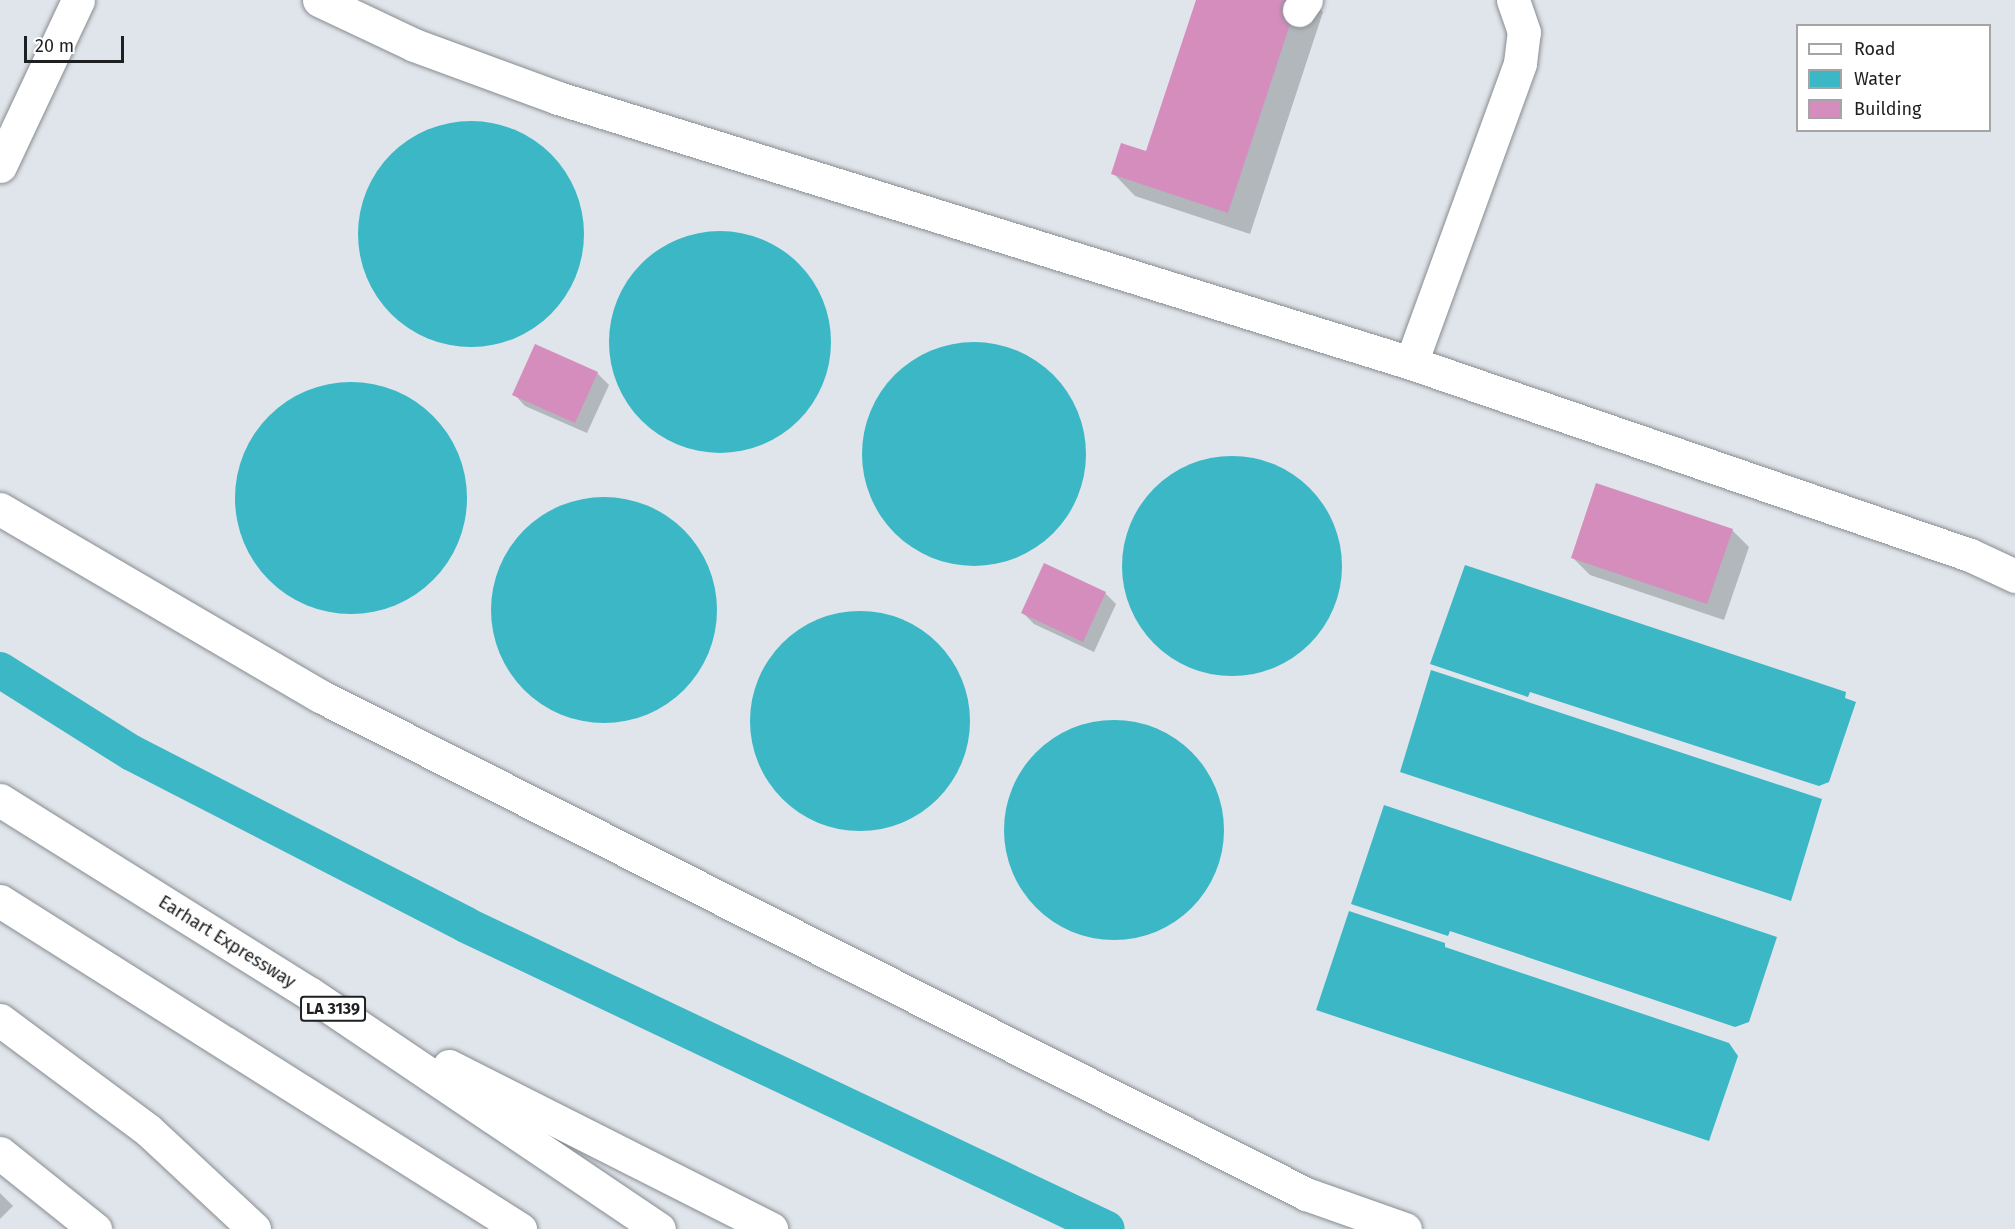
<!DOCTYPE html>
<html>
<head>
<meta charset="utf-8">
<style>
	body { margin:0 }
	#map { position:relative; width:2015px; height:1229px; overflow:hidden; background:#dfe5ea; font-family:"Fira Sans",sans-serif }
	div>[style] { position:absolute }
	.water>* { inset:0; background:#3cb7c5 }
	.round { border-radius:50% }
	.shadow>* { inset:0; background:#0003 }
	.canal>* { height:36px; margin:-18px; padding:0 18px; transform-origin:18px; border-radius:18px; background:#3cb7c5 }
	.building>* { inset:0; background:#d58dbd }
	.roads { filter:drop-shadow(0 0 2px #878c91) drop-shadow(0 0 2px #878c91) }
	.minor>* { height:33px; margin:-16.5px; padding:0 16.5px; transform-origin:16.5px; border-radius:16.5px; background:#fff }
	.highway>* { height:33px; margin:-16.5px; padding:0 16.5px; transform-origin:16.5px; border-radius:16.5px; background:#fff }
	span { translate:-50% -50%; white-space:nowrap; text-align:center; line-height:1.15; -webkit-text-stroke:5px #fff; paint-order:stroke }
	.shield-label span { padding:2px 4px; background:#fff; border:2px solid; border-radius:4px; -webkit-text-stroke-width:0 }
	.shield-label { font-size:16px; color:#1d1f21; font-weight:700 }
	.street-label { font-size:18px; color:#1d1f21 }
	.legend { position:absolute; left:1796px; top:24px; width:195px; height:108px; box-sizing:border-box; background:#fff; border:2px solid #a5a5a6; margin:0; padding:8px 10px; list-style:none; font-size:18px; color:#1d1f21 }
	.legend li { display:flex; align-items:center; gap:12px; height:30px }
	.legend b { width:30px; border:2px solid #a5a5a6 }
	.scale { position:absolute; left:24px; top:36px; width:100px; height:27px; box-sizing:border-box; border:3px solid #1d1f21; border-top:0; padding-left:8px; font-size:18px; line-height:21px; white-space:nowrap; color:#1d1f21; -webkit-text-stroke:4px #fff; paint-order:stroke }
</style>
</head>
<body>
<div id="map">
	<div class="water">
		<div class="round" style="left:358px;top:121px;width:226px;height:226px"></div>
		<div class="round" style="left:609px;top:231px;width:222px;height:222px"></div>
		<div class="round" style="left:862px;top:342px;width:224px;height:224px"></div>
		<div class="round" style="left:235px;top:382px;width:232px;height:232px"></div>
		<div class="round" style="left:1122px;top:456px;width:220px;height:220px"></div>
		<div class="round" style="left:491px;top:497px;width:226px;height:226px"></div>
		<div style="clip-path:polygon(1465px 565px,1846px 692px,1845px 698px,1856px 702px,1829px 782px,1819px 786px,1530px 692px,1528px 697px,1430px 664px)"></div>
		<div class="round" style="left:750px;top:611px;width:220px;height:220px"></div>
		<div style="clip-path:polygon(1431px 670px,1822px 799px,1791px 901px,1400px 772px)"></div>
		<div class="round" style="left:1004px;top:720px;width:220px;height:220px"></div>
		<div style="clip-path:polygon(1384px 805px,1777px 937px,1749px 1022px,1735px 1027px,1450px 931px,1448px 936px,1351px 904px)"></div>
		<div style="clip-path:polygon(1349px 911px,1445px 943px,1445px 947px,1729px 1043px,1738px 1056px,1709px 1141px,1316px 1010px)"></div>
	</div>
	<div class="shadow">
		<div style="clip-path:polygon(1197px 0,1311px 0,1323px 12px,1250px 234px,1135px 196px,1113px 173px,1147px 153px)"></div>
		<div style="clip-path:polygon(597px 373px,609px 385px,587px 433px,525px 406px,514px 394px)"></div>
		<div style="clip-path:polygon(1732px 530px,1749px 547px,1724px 620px,1590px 575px,1573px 558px)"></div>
		<div style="clip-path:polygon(1105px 593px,1116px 604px,1094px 652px,1034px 624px,1023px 613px)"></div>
		<div style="clip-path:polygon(0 1193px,13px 1206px,0 1219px)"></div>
	</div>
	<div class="canal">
		<div style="left:0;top:670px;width:156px;rotate:32.2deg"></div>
		<div style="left:132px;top:753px;width:376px;rotate:27.2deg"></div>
		<div style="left:466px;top:925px;width:709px;rotate:25.37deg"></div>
	</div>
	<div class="building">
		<div style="clip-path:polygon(1196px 0,1298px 0,1228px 213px,1111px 174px,1121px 143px,1146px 151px)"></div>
		<div style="clip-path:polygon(535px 344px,598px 372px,575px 423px,512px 395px)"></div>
		<div style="clip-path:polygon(1596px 483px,1733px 529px,1707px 604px,1571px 558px)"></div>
		<div style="clip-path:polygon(1044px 563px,1106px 592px,1083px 642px,1021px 613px)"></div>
	</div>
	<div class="roads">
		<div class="minor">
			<div style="left:319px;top:0;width:105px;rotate:25.3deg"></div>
			<div style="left:414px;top:45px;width:153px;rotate:20.2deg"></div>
			<div style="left:558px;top:98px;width:893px;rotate:17.26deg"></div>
			<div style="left:1411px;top:363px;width:591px;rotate:18.96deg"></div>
			<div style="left:1970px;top:555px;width:50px;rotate:25deg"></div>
			<div style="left:1299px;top:10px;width:12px;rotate:-55deg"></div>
			<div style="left:0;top:166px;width:183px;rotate:-64.8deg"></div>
			<div style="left:1411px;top:363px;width:319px;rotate:-70deg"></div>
			<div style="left:1520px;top:63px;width:31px;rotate:-83deg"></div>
			<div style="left:1524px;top:32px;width:34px;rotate:-109deg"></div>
			<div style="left:0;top:509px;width:371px;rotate:30.3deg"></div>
			<div style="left:320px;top:696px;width:1105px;rotate:26.8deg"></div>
			<div style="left:1306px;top:1194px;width:105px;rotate:19.5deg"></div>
			<div style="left:0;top:1153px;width:122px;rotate:38.7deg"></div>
		</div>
		<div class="highway">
			<div style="left:0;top:800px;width:364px;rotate:32deg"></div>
			<div style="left:309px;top:993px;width:422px;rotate:34deg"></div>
			<div style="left:0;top:901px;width:615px;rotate:32.24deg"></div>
			<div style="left:0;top:1020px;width:184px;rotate:36.6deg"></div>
			<div style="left:148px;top:1130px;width:145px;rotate:43deg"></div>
			<div style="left:449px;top:1066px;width:361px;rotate:26.8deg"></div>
		</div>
	</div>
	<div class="shield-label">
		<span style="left:333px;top:1009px">LA 3139</span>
	</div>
	<div class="street-label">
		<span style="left:227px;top:942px;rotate:32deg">Earhart Expressway</span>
	</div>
	<ul class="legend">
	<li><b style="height:8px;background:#fff"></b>Road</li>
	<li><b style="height:16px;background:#3cb7c5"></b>Water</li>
	<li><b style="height:16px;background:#d58dbd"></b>Building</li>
	</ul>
	<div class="scale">20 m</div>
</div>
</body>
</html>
